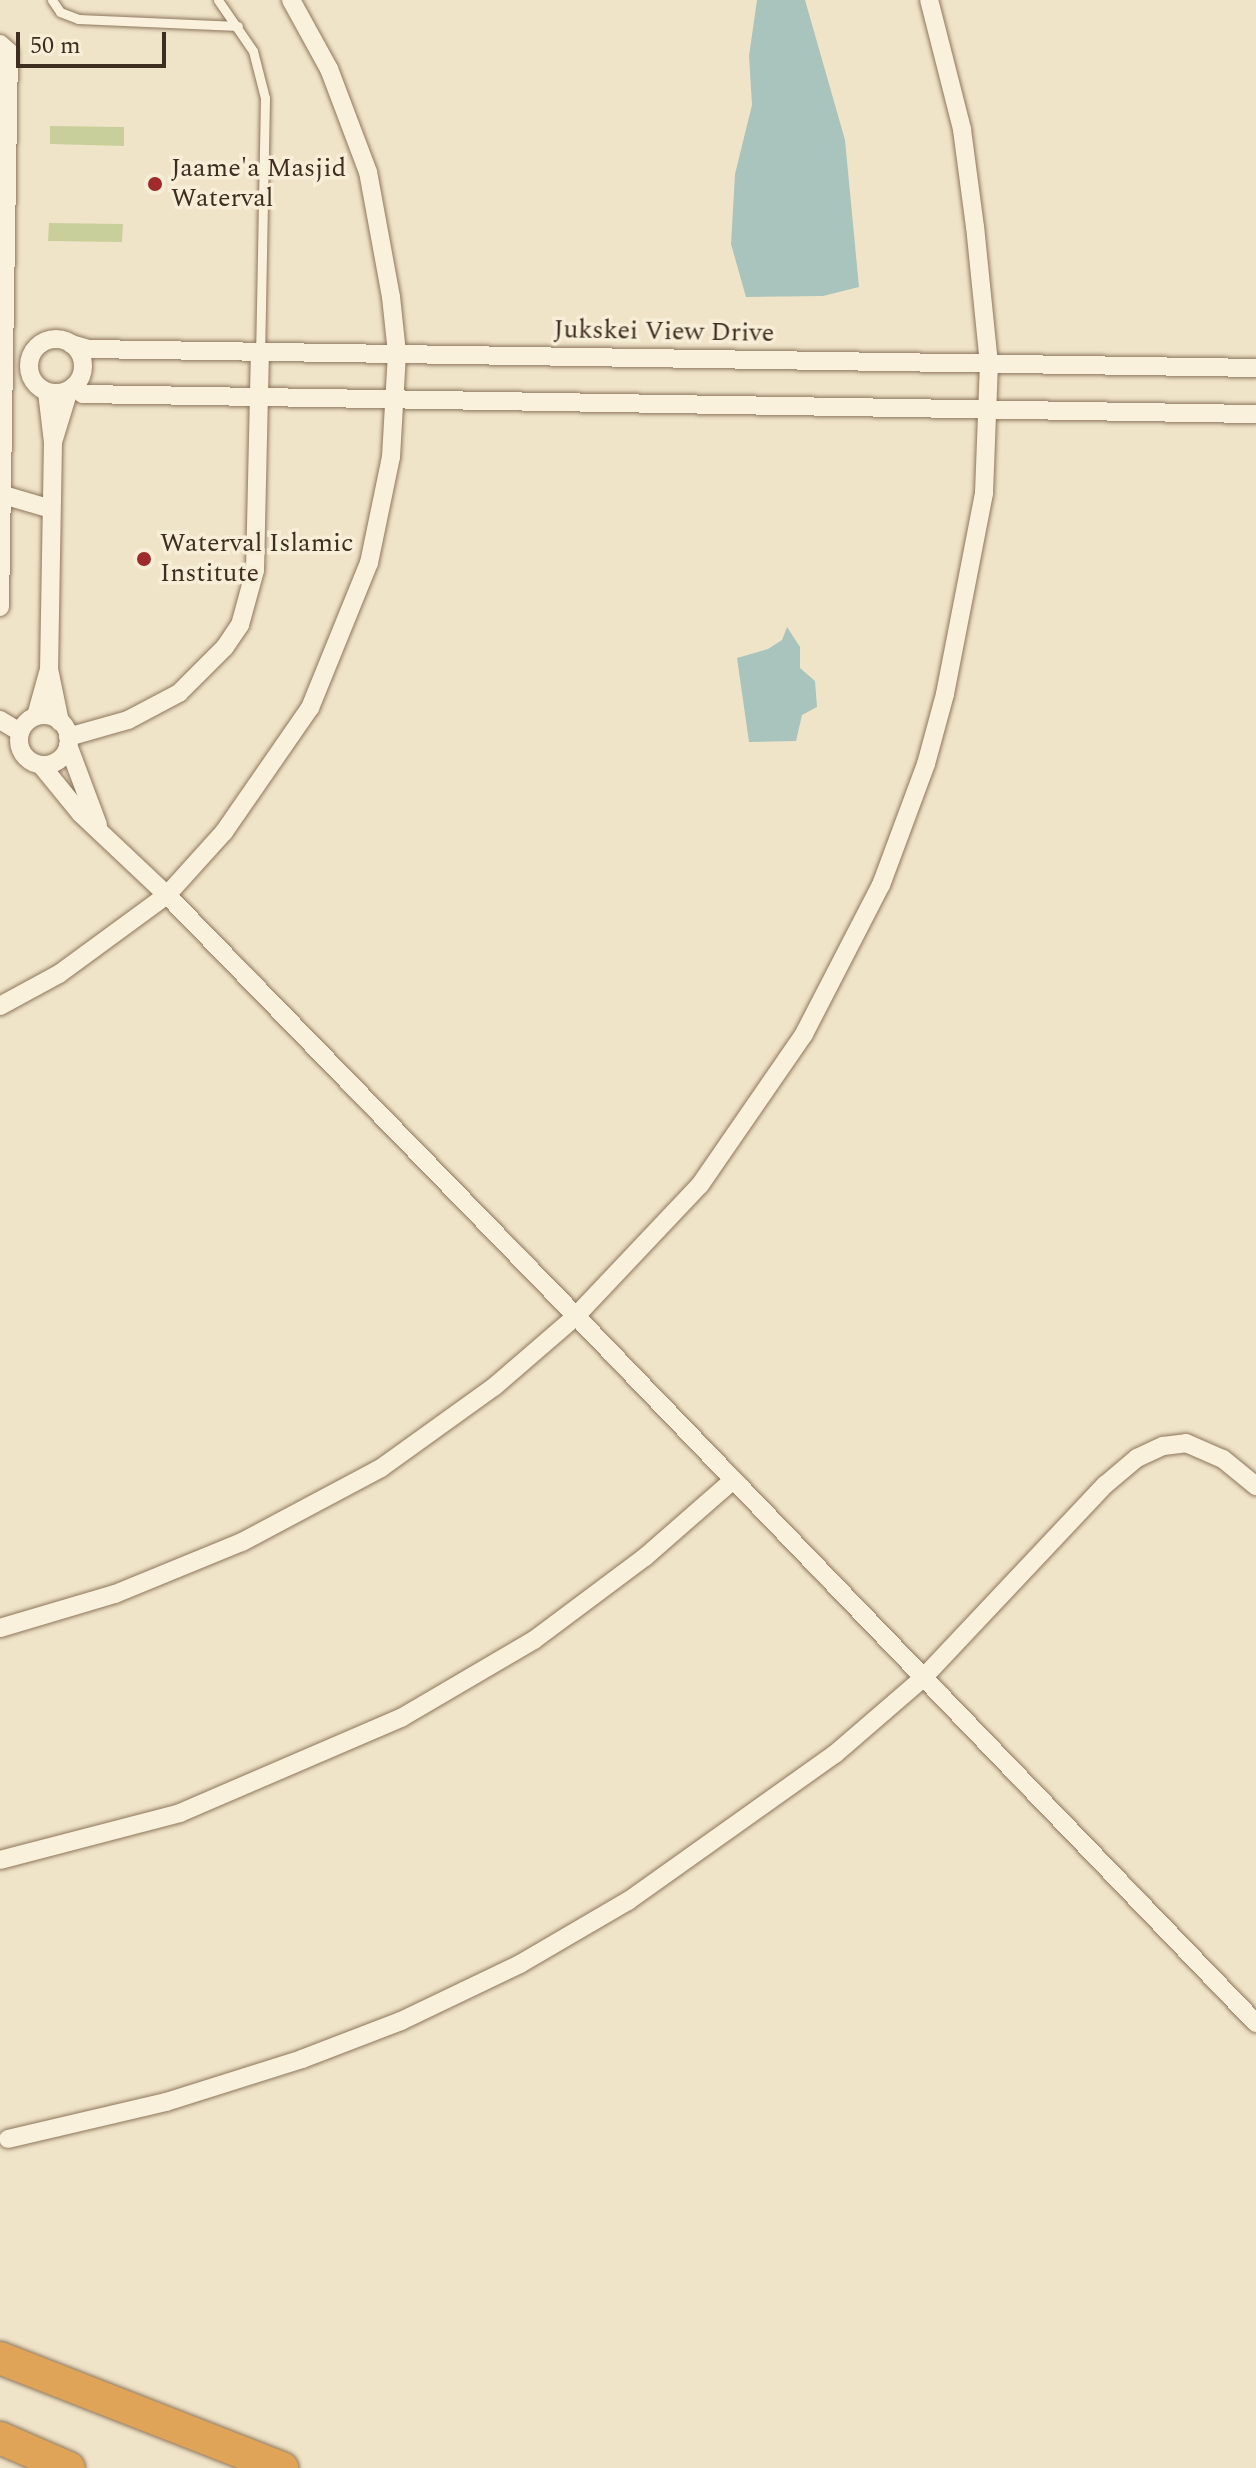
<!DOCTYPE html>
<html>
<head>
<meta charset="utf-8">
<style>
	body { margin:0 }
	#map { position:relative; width:1256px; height:2468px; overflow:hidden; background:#f0e4c8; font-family:Spectral,serif }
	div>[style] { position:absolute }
	.green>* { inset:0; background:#c9cf9b }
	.water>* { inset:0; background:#a9c4bc }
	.roads { filter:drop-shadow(0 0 2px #8d765c) drop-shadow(0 0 2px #8d765c) }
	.lane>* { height:9px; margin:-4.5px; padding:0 4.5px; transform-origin:4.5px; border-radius:4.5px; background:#faf1dc }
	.street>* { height:18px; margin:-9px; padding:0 9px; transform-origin:9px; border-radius:9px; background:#faf1dc }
	.street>.ring { margin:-9px; padding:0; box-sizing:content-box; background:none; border:18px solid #faf1dc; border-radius:50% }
	.highway>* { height:32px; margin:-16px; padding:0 16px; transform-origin:16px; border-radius:16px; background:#e0a458 }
	.dots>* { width:22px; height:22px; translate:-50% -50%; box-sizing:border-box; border:4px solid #f7eed8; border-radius:50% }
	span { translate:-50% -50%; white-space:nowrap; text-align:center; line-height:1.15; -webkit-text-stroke:7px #f7eed8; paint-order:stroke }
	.poi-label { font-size:26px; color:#3d2e20 }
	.left { translate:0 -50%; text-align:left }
	.street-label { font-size:26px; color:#3d2e20 }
	.scale { position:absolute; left:16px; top:32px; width:150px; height:36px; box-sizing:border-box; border:4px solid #3d2e20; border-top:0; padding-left:10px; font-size:24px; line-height:28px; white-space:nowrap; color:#3d2e20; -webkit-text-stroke:6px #f7eed8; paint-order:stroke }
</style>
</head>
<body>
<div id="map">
	<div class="green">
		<div style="clip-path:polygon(50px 126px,124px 127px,124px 146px,50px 144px)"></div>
		<div style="clip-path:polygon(49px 223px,123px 224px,122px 242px,48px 241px)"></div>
	</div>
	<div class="water">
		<div style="clip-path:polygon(757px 0,805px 0,845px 140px,859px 287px,823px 296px,746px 297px,731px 244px,735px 174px,752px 105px,749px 56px)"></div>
		<div style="clip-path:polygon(787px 627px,800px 647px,800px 668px,815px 681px,817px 707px,802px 715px,796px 741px,749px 742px,737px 658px,768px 649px,782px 640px)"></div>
	</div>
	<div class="roads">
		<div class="lane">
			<div style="left:52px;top:0;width:14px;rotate:56deg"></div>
			<div style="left:60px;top:12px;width:19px;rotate:21deg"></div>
			<div style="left:78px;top:19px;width:160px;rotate:2.5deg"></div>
			<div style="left:218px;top:0;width:62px;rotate:55.5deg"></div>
			<div style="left:253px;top:51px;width:49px;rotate:75.7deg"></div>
			<div style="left:265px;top:98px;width:253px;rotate:91.1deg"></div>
		</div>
		<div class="street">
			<div style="left:0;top:44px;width:12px;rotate:42deg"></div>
			<div style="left:9px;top:52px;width:555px;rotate:90.93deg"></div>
			<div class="ring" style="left:29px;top:339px;width:36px;height:36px"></div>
			<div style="left:71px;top:344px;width:18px;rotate:16deg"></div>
			<div style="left:88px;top:349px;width:1168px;rotate:0.93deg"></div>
			<div style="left:74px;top:386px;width:12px;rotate:42deg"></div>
			<div style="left:83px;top:394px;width:1173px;rotate:0.98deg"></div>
			<div style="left:47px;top:392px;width:50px;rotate:83.2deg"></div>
			<div style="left:53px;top:442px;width:227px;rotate:91deg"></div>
			<div style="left:49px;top:669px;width:54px;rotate:78.3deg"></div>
			<div style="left:53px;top:442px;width:54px;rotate:-72.9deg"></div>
			<div style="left:0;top:494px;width:53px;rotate:16.4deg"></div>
			<div class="ring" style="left:19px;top:715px;width:32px;height:32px"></div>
			<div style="left:36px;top:716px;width:49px;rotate:-74.5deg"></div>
			<div style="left:0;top:720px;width:23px;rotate:31deg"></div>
			<div style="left:68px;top:737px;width:62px;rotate:-15.8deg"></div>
			<div style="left:128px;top:720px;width:58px;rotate:-27.9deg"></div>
			<div style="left:179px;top:693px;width:65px;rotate:-45deg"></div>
			<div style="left:225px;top:647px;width:27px;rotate:-56deg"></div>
			<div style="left:240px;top:625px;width:57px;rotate:-74.7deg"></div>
			<div style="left:255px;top:570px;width:219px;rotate:-88.7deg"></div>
			<div style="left:68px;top:745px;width:85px;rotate:69.4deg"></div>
			<div style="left:41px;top:765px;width:63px;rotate:50.8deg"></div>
			<div style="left:81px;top:814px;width:118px;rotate:43.3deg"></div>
			<div style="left:167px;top:895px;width:587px;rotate:45.83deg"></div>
			<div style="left:576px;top:1316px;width:981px;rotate:46.12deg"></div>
			<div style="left:0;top:1006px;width:67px;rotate:-28.5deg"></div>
			<div style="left:59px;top:974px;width:134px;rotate:-36.2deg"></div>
			<div style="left:167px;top:895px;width:85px;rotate:-47.9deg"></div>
			<div style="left:224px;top:832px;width:151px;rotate:-55.3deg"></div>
			<div style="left:310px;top:708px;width:157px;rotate:-67.9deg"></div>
			<div style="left:369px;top:563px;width:108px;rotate:-78.3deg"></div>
			<div style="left:391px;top:457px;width:104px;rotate:-86.7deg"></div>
			<div style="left:397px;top:353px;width:56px;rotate:-96.1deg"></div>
			<div style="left:391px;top:297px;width:127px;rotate:-100.4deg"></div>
			<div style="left:368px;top:172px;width:110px;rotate:-110.7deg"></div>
			<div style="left:329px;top:69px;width:79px;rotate:-118.8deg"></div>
			<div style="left:0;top:1628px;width:120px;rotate:-16.5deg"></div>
			<div style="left:115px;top:1594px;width:137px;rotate:-22.3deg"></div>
			<div style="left:242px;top:1542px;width:157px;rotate:-28deg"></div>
			<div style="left:381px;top:1468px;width:140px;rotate:-35.7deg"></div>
			<div style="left:495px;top:1386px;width:107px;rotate:-40.8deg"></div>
			<div style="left:576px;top:1316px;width:180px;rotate:-46.6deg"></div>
			<div style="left:700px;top:1185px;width:183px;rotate:-55.4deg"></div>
			<div style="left:804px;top:1034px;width:168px;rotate:-62.7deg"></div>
			<div style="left:881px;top:885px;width:129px;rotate:-69.6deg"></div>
			<div style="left:926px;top:764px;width:73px;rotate:-74.8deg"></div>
			<div style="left:945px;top:694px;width:205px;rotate:-79deg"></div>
			<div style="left:984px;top:493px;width:129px;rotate:-87.8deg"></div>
			<div style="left:989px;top:364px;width:138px;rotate:-95.8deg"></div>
			<div style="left:975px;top:227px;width:99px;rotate:-97.6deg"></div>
			<div style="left:962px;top:129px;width:133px;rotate:-104.3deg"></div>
			<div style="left:0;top:1860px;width:186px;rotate:-14.6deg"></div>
			<div style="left:180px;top:1813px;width:241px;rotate:-23.3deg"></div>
			<div style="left:401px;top:1718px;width:154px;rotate:-30.4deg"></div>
			<div style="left:534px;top:1640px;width:139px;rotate:-36.8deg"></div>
			<div style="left:645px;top:1557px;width:116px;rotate:-41.1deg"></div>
			<div style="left:8px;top:2139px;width:162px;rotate:-13.2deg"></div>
			<div style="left:166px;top:2102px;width:143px;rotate:-17.5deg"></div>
			<div style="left:302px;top:2059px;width:106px;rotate:-21deg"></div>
			<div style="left:401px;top:2021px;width:132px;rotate:-25.6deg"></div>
			<div style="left:520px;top:1964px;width:125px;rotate:-30.3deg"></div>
			<div style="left:628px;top:1901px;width:254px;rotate:-35.4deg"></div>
			<div style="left:835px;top:1754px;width:115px;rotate:-40.8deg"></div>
			<div style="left:922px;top:1679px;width:267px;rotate:-46.7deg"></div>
			<div style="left:1105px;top:1485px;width:42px;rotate:-40.2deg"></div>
			<div style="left:1137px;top:1458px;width:29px;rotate:-25deg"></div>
			<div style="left:1163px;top:1446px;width:23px;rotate:-7deg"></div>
			<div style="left:1186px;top:1443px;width:40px;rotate:23.4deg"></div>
			<div style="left:1223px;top:1459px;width:43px;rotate:39.3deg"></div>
		</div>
		<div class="highway">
			<div style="left:0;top:2358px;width:303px;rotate:21.3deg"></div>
			<div style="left:0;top:2438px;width:75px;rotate:23.5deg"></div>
		</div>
	</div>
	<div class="dots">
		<div style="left:155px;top:184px;background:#9e2a2b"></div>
		<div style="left:144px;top:559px;background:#9e2a2b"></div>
	</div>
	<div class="poi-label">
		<span class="left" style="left:171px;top:184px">Jaame'a Masjid<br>Waterval</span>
		<span class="left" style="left:160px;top:559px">Waterval Islamic<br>Institute</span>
	</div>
	<div class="street-label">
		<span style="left:664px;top:332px;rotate:1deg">Jukskei View Drive</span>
	</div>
	<div class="scale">50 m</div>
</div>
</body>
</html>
